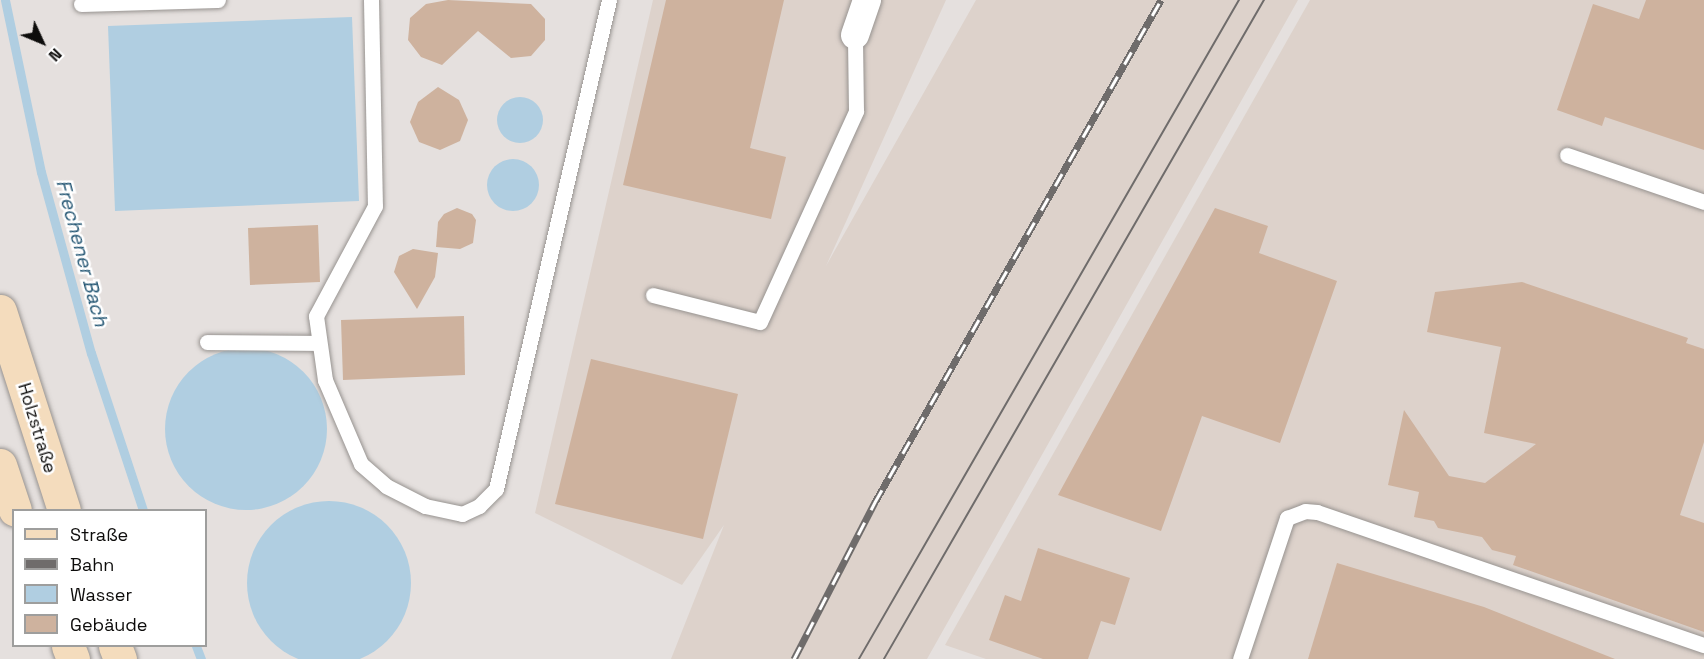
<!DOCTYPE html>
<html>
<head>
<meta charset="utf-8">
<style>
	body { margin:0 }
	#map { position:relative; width:1704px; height:659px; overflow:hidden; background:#e5e0de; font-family:"Space Grotesk",sans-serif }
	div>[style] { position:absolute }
	.built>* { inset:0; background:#ddd2cb }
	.water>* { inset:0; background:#b0cee1 }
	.round { border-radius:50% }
	.stream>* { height:9px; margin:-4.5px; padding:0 4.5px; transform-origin:4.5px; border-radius:4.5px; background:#b0cee1 }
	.building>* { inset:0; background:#ceb29e }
	.roads { filter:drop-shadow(0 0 2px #979390) drop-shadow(0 0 2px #979390) }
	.lane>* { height:15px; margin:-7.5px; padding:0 7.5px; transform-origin:7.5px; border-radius:7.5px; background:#fff }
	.street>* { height:28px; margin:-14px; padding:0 14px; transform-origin:14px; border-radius:14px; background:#fff }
	.secondary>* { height:33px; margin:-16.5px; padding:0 16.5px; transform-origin:16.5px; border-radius:16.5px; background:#f4dcbd }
	.tram>* { height:1.5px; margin:-0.75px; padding:0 0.75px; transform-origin:0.75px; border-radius:0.75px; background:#6f6c6b }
	.rail>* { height:7px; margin-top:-3.5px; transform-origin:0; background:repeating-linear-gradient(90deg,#fff 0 14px,#6f6c6b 0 28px); box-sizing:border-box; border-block:2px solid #6f6c6b }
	span { translate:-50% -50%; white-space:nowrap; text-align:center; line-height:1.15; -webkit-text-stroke:5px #fff; paint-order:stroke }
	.street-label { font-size:18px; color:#0d0c0b }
	.water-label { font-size:20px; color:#255774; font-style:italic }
	.legend { position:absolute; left:12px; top:509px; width:195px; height:138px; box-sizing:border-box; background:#fff; border:2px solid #9e9e9d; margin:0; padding:8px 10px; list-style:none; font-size:18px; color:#0d0c0b }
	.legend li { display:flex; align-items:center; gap:12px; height:30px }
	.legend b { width:30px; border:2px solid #9e9e9d }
	.north { position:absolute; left:12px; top:12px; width:60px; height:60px; -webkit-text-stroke:4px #fff; paint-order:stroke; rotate:134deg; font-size:16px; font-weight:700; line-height:24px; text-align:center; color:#0d0c0b }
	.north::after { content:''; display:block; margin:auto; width:21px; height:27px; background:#0d0c0b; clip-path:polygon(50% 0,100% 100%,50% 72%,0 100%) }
</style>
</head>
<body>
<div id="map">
	<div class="built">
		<div style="clip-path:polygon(653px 0,946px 0,826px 266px,976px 0,1298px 0,927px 659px,671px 659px,724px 525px,682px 585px,535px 513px)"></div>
		<div style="clip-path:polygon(1310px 0,1704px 0,1704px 659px,986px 659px,945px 645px)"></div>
	</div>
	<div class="water">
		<div style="clip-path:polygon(352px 17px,359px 201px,115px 211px,108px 26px)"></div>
		<div class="round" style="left:497px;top:97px;width:46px;height:46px"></div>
		<div class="round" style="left:487px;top:159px;width:52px;height:52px"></div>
		<div class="round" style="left:165px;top:348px;width:162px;height:162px"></div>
		<div class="round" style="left:247px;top:501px;width:164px;height:164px"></div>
	</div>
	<div class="stream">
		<div style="left:5px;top:0;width:176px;rotate:78.2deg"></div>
		<div style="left:41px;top:172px;width:188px;rotate:74.6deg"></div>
		<div style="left:91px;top:353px;width:165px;rotate:71.7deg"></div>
		<div style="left:196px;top:646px;width:14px;rotate:69deg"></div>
	</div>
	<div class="building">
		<div style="clip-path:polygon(448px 0,531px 4px,545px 19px,545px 40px,531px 56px,511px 58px,478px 31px,442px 65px,421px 57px,408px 40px,410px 18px,426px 4px)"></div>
		<div style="clip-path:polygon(666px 0,784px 0,750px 148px,786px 157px,771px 219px,623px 185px)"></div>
		<div style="clip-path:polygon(1646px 0,1704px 0,1704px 150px,1605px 117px,1602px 126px,1557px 110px,1593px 4px,1639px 19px)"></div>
		<div style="clip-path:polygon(438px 87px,459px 100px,468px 120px,460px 141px,440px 150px,419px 142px,410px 122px,418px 102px)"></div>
		<div style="clip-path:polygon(457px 208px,472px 214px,476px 220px,473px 243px,460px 249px,436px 247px,438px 222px,444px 214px)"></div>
		<div style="clip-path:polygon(1215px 208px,1268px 226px,1259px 253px,1337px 281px,1280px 443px,1202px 416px,1161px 531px,1058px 495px)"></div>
		<div style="clip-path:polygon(318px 225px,320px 282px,250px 285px,248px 228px)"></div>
		<div style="clip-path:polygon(413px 249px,438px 253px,435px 277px,417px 309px,394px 272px,399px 256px)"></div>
		<div style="clip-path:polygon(1522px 282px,1688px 338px,1686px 343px,1704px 349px,1704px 442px,1680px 515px,1704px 523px,1704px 632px,1513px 565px,1516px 556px,1492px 550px,1482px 537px,1438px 528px,1434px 521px,1414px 517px,1419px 492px,1388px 485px,1404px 410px,1449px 476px,1485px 483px,1536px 444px,1484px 433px,1501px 347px,1427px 332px,1435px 292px)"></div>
		<div style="clip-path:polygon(464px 316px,465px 375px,343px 380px,341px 320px)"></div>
		<div style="clip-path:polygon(591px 359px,738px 394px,703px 539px,555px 504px)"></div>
		<div style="clip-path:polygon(1038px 548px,1130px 578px,1115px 625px,1101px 621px,1088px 659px,1043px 659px,989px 640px,1005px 595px,1021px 601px)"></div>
		<div style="clip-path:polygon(1337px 563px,1484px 607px,1615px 659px,1308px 659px)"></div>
	</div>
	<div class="roads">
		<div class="lane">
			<div style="left:371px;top:0;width:206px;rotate:88.9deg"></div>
			<div style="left:375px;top:206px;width:125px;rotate:118.2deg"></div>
			<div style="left:316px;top:316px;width:65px;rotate:82deg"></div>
			<div style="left:325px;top:380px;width:91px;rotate:66.8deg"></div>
			<div style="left:361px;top:464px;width:33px;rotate:41deg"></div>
			<div style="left:386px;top:486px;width:44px;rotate:27.1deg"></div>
			<div style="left:425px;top:506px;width:38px;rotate:12deg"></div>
			<div style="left:462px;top:514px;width:19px;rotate:-25deg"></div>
			<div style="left:479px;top:506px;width:24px;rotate:-45deg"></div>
			<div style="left:496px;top:489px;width:502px;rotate:-76.99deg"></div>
			<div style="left:81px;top:4px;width:137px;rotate:-1.7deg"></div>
			<div style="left:1567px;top:155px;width:145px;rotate:18.9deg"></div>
			<div style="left:653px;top:295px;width:110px;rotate:14.2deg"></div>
			<div style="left:760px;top:322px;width:232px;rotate:-65.5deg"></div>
			<div style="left:856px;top:111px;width:76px;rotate:-90.8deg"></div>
			<div style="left:207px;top:342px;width:112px;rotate:0.5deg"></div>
			<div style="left:1240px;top:659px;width:149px;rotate:-71.6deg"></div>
			<div style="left:1287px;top:518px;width:19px;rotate:-21deg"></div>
			<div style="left:1305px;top:511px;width:12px;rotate:5deg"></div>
			<div style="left:1317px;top:512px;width:409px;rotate:19deg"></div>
		</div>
		<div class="street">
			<div style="left:855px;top:35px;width:37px;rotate:-71deg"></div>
		</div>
		<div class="secondary">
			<div style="left:0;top:311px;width:209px;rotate:72.2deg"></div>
			<div style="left:0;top:465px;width:47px;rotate:71.6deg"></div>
			<div style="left:68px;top:646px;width:14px;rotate:69deg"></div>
			<div style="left:115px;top:646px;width:14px;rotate:69deg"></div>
		</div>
	</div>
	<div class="tram">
		<div style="left:859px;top:659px;width:761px;rotate:-60.03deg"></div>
		<div style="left:884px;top:659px;width:761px;rotate:-60.03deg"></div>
	</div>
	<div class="rail">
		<div style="left:794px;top:659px;width:177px;rotate:-62.7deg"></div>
		<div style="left:875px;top:502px;width:578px;rotate:-60.33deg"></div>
	</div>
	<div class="street-label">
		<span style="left:37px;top:428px;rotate:73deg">Holzstraße</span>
	</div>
	<div class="water-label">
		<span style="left:82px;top:253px;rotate:75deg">Frechener Bach</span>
	</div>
	<ul class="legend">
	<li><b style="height:8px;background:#f4dcbd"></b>Straße</li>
	<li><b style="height:8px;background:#6f6c6b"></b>Bahn</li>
	<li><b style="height:16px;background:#b0cee1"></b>Wasser</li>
	<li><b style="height:16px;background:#ceb29e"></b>Gebäude</li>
	</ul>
	<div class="north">N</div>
</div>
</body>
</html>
